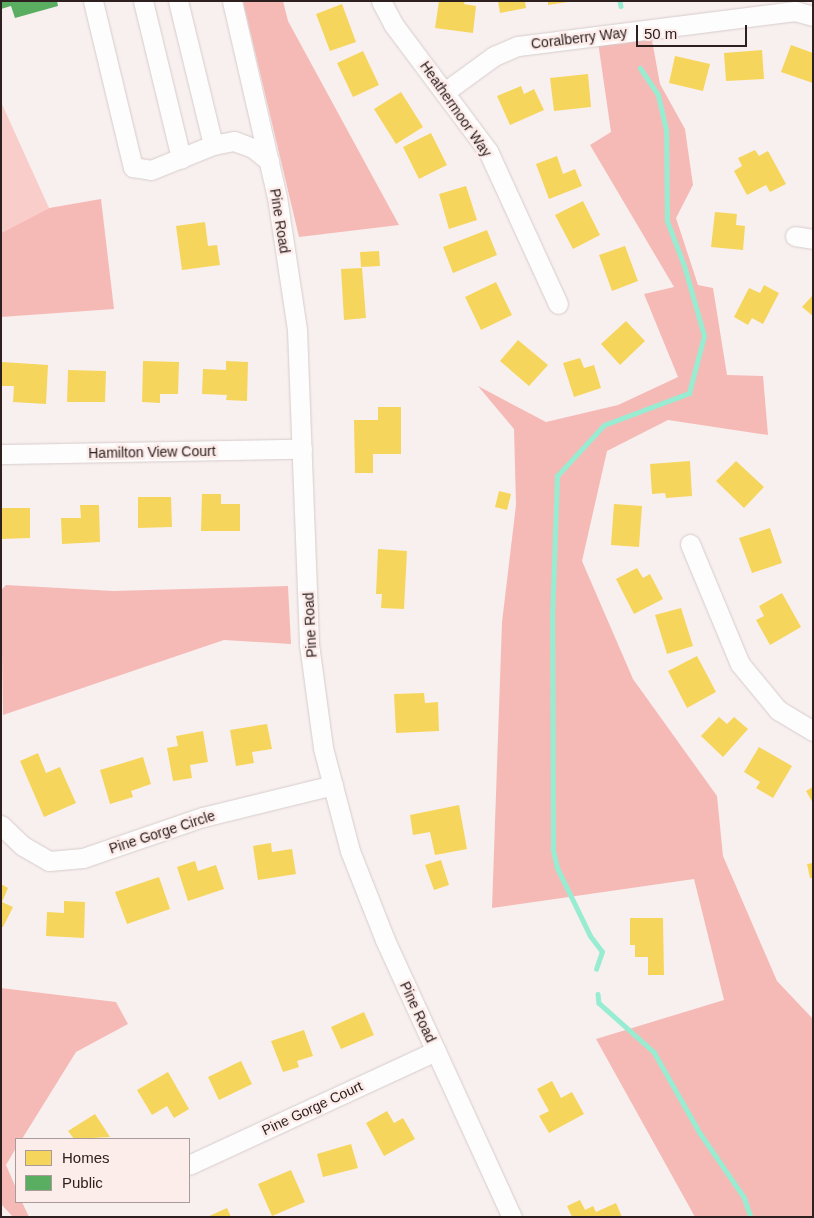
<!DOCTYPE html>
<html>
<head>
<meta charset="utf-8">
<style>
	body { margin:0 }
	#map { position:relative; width:814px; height:1218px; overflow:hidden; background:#f8f0ef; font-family:Arial,sans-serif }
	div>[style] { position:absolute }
	.green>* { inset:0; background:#f9cdc9 }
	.forest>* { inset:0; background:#f6bab6 }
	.homes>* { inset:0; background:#f6d55c }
	.public>* { inset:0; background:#5aae61 }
	.stream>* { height:4.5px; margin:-2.25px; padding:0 2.25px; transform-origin:2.25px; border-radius:2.25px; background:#98ecd1 }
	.roads { filter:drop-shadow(0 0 1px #d6cccb) drop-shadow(0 0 1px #d6cccb) }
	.minor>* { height:19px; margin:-9.5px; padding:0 9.5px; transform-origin:9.5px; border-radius:9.5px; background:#fefdfd }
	span { translate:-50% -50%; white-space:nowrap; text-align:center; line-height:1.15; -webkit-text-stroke:5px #fcedeb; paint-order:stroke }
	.street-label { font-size:14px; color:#2d201e }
	.frame { position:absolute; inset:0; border:2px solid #2d201e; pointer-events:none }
	.legend { position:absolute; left:15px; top:1138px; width:175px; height:65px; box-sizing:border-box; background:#fcedeb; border:1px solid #a99b99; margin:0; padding:6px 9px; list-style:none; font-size:15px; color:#2d201e }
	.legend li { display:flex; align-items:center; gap:10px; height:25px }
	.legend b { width:25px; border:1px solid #a99b99 }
	.scale { position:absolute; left:636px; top:25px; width:111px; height:22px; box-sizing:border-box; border:2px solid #2d201e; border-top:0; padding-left:6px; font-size:15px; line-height:18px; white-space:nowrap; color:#2d201e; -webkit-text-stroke:4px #fcedeb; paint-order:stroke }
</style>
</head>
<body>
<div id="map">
	<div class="green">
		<div style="clip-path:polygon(1px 102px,49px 208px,1px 233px)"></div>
	</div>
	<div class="forest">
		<div style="clip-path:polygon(243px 1px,283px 1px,288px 21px,399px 225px,299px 237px)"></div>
		<div style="clip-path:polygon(652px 40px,660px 84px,685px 129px,693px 185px,676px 218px,698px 285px,713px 288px,727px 375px,763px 376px,768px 435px,668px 420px,607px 451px,582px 561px,633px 679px,717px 796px,723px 856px,777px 981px,813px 1019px,813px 1217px,695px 1217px,596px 1039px,724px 1000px,694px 879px,492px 908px,502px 622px,516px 505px,514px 429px,478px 386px,546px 422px,618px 405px,678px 377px,644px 294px,674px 287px,590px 145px,611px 132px,598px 42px)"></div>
		<div style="clip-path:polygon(101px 199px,114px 309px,1px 317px,1px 233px,49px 208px)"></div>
		<div style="clip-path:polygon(6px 585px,113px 591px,288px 586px,291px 644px,224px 640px,3px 715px,1px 590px)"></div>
		<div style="clip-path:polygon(1px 988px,116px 1002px,128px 1024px,76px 1052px,22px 1139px,16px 1139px,16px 1148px,6px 1165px,16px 1188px,16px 1202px,22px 1202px,29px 1217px,13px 1217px,1px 1204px)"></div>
	</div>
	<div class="homes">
		<div style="clip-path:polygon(439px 1px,465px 1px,464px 4px,476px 6px,473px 33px,435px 28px)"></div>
		<div style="clip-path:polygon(498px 1px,525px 1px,526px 8px,500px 13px)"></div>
		<div style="clip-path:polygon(548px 1px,568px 1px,568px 2px,548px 5px)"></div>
		<div style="clip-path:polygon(342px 4px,356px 42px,330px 51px,316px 14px)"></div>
		<div style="clip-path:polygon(791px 45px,813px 53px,813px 83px,781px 72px)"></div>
		<div style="clip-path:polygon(762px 50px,764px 79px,726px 81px,724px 53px)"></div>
		<div style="clip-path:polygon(363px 51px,379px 85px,353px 97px,337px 63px)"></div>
		<div style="clip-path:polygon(675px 56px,710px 64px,703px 91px,669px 83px)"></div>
		<div style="clip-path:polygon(588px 74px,591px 107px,554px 111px,550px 78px)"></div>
		<div style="clip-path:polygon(521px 86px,524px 94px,534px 89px,544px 110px,510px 125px,497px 96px)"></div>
		<div style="clip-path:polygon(401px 92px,423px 127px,396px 144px,374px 109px)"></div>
		<div style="clip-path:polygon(431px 133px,447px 165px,419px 179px,403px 147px)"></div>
		<div style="clip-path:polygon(755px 150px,759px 156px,768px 151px,786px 184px,770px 192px,766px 185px,747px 195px,734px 171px,742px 166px,738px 158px)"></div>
		<div style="clip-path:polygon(557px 156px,563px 174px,575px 169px,582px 186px,549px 199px,536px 164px)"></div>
		<div style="clip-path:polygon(466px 186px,477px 220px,449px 229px,439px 194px)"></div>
		<div style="clip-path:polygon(583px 201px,600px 235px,573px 249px,555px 215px)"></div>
		<div style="clip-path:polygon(715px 212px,737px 214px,736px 225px,745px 226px,743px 250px,711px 247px)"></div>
		<div style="clip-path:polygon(205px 222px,208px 246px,217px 245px,220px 265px,182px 270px,176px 226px)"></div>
		<div style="clip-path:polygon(487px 230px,497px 255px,453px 273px,443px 247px)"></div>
		<div style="clip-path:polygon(625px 246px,638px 281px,612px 291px,599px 255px)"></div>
		<div style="clip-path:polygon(379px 251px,380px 266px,361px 267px,360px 252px)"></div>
		<div style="clip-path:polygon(362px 268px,366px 318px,344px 320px,341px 269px)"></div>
		<div style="clip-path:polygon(496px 282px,512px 315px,481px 330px,465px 297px)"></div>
		<div style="clip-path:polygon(764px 285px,779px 293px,763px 324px,752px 318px,748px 325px,734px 317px,749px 288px,760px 293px)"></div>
		<div style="clip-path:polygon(813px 295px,813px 316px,802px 307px)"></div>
		<div style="clip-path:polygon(626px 321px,645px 341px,620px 365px,601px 344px)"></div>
		<div style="clip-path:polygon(518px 340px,548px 365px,529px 386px,500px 361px)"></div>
		<div style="clip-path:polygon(580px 358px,584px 368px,594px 365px,601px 388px,574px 397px,563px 363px)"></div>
		<div style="clip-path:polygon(143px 361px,179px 362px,178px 394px,160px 394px,160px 403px,142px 402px)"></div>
		<div style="clip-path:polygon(226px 361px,248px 362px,247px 401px,226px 400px,227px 395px,202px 394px,203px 369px,226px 370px)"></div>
		<div style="clip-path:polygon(2px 362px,48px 365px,46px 404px,13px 402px,14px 386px,1px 386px)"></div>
		<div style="clip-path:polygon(68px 370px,106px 371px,105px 402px,67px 402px)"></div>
		<div style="clip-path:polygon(378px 407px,401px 407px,401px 454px,373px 454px,373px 473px,355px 473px,354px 420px,378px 420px)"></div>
		<div style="clip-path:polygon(690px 461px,692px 496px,666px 498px,665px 493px,652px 494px,650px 464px)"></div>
		<div style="clip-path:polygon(736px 461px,764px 487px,744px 508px,716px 481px)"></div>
		<div style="clip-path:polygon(499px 491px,511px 494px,507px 510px,495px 507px)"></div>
		<div style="clip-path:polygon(202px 494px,221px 494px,221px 504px,240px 504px,240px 531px,201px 531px)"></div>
		<div style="clip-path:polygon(138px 497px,171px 497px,172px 527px,138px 528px)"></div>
		<div style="clip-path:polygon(614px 504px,642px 506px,639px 547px,611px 545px)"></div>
		<div style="clip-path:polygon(80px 505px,99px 505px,100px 542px,62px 544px,61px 518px,81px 518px)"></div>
		<div style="clip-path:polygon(1px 508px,30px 508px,30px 538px,1px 539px)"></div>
		<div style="clip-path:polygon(770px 528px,782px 563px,752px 573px,739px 538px)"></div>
		<div style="clip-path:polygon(378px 549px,407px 551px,404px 609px,381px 608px,382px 594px,376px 594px)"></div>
		<div style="clip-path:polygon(637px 568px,643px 578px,650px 574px,663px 599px,634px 614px,616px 579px)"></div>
		<div style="clip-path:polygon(782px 593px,801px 627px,770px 645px,756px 620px,764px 616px,759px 606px)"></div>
		<div style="clip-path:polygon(681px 608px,693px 646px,667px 654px,655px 615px)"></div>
		<div style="clip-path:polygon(697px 656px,716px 692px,687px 708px,668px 671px)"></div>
		<div style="clip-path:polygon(424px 693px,425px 703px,438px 702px,439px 731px,396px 733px,394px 694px)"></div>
		<div style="clip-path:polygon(719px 717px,727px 724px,734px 717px,748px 729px,723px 757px,701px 736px)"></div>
		<div style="clip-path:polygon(267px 724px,272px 749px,252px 752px,254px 763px,236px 766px,230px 730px)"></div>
		<div style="clip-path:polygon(203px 731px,208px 762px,190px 765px,192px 778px,173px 781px,167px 748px,178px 746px,176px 736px)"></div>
		<div style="clip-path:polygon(759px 747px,792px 766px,773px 798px,756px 788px,760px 782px,744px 772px)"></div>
		<div style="clip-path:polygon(38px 753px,46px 773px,60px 767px,76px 803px,44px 817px,20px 761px)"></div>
		<div style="clip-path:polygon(143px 757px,151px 784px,131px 791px,133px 797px,110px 804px,100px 770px)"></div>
		<div style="clip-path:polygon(813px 787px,813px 803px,806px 791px)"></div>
		<div style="clip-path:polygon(459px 805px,467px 849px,435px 855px,430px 832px,413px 835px,410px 815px)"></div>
		<div style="clip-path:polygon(271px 843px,272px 852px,292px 849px,296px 874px,258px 880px,253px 846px)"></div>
		<div style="clip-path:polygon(441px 860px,449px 885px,434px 890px,425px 865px)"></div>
		<div style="clip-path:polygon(195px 861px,198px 871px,216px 865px,224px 889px,188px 901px,177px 867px)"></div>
		<div style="clip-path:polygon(813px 863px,813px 878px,810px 878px,807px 864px)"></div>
		<div style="clip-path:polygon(159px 877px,170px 909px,127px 924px,115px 892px)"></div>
		<div style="clip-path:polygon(1px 884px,8px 888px,2px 902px,13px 907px,3px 927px,1px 927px)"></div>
		<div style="clip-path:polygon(64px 901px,85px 902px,84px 938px,46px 936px,47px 912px,64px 913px)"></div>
		<div style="clip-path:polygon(630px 918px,663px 918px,664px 975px,648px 975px,648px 957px,635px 957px,635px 945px,630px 945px)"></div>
		<div style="clip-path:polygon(364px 1012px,374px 1035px,341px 1049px,331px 1027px)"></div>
		<div style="clip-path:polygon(304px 1030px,313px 1056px,297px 1061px,299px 1067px,283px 1072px,271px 1041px)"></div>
		<div style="clip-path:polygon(241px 1061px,252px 1084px,219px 1100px,208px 1077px)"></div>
		<div style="clip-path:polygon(168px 1072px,189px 1109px,174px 1118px,167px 1106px,152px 1115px,137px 1090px)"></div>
		<div style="clip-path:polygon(552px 1081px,561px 1098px,572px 1092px,584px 1114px,549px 1133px,539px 1116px,549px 1111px,537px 1089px)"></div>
		<div style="clip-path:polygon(387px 1111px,394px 1123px,403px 1118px,415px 1139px,384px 1156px,366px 1123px)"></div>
		<div style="clip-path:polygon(95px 1114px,110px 1137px,74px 1139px,68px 1131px)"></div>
		<div style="clip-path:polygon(351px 1144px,358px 1168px,323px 1177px,317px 1154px)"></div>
		<div style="clip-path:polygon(291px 1170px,305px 1202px,272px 1216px,258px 1184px)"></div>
		<div style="clip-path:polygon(580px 1200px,585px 1210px,593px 1206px,596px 1212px,616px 1203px,622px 1217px,572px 1217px,567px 1206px)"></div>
		<div style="clip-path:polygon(227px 1208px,231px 1217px,207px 1217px)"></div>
	</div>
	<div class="public">
		<div style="clip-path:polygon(1px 1px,57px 1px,58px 6px,15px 18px,11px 6px,1px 9px)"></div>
	</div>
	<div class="stream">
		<div style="left:620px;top:1px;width:5px;rotate:79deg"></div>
		<div style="left:596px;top:969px;width:18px;rotate:-71deg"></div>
		<div style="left:602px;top:952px;width:20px;rotate:-127deg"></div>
		<div style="left:590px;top:936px;width:76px;rotate:-115.9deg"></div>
		<div style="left:557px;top:868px;width:18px;rotate:-103deg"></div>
		<div style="left:553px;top:850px;width:231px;rotate:-90.2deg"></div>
		<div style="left:552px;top:619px;width:143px;rotate:-88deg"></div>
		<div style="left:557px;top:476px;width:69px;rotate:-47.3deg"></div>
		<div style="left:604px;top:425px;width:91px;rotate:-20.6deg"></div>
		<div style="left:689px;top:393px;width:59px;rotate:-75.3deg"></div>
		<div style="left:704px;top:336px;width:73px;rotate:-105.9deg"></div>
		<div style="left:684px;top:266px;width:48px;rotate:-110.7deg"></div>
		<div style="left:667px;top:221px;width:91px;rotate:-90.6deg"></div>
		<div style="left:666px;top:130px;width:36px;rotate:-103deg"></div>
		<div style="left:658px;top:95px;width:32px;rotate:-124deg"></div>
		<div style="left:598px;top:994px;width:9px;rotate:84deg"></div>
		<div style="left:599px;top:1003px;width:74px;rotate:41.7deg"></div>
		<div style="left:654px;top:1052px;width:93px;rotate:60.4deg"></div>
		<div style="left:700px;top:1133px;width:78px;rotate:55.5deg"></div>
		<div style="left:744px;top:1197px;width:21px;rotate:71deg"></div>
	</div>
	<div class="roads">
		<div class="minor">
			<div style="left:93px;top:1px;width:171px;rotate:76.5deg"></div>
			<div style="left:133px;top:167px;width:18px;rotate:9deg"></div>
			<div style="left:151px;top:170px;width:67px;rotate:-22deg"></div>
			<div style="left:213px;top:145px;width:21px;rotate:-11deg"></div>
			<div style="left:234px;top:141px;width:20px;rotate:20deg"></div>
			<div style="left:253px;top:148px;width:21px;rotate:39deg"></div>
			<div style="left:143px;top:1px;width:162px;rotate:76.4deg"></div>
			<div style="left:178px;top:1px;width:148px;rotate:76.3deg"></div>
			<div style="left:232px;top:1px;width:201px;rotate:77.1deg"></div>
			<div style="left:277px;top:197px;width:134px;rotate:81.4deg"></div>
			<div style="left:297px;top:330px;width:314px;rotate:87.8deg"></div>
			<div style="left:309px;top:644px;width:105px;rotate:82.3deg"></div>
			<div style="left:323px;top:748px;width:106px;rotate:75.3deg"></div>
			<div style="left:350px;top:851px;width:96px;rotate:68.5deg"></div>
			<div style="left:385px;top:940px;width:305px;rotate:65.4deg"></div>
			<div style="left:381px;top:1px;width:26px;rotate:62deg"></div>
			<div style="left:393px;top:24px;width:159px;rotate:53.2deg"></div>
			<div style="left:488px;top:151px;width:168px;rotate:65.4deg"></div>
			<div style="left:446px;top:91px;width:59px;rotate:-36.1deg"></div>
			<div style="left:494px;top:56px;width:26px;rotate:-23deg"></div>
			<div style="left:518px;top:46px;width:279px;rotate:-7.2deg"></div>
			<div style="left:795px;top:11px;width:19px;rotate:16deg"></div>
			<div style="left:795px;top:236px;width:18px;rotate:9deg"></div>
			<div style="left:1px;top:454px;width:301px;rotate:-1deg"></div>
			<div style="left:690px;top:544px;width:130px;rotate:67.4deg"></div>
			<div style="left:740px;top:664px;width:60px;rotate:50.4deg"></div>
			<div style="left:778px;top:710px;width:41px;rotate:31deg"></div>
			<div style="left:1px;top:825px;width:30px;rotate:44deg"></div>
			<div style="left:23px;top:846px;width:30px;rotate:30deg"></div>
			<div style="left:49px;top:861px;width:34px;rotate:-5deg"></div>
			<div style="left:83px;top:858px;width:127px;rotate:-18.9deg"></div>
			<div style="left:203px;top:817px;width:134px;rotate:-13.8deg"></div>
			<div style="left:189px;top:1165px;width:272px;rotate:-24.8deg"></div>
		</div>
	</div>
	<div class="street-label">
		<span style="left:579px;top:38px;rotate:-7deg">Coralberry Way</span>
		<span style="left:456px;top:109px;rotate:55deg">Heathermoor Way</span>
		<span style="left:280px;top:221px;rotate:81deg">Pine Road</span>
		<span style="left:152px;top:452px;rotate:-1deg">Hamilton View Court</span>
		<span style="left:310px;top:625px;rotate:-93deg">Pine Road</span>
		<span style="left:162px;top:832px;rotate:-18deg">Pine Gorge Circle</span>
		<span style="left:418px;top:1012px;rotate:65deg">Pine Road</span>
		<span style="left:312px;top:1108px;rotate:-25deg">Pine Gorge Court</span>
	</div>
	<div class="frame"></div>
	<ul class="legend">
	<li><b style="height:14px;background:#f6d55c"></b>Homes</li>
	<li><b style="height:14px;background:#5aae61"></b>Public</li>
	</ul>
	<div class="scale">50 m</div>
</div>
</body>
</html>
